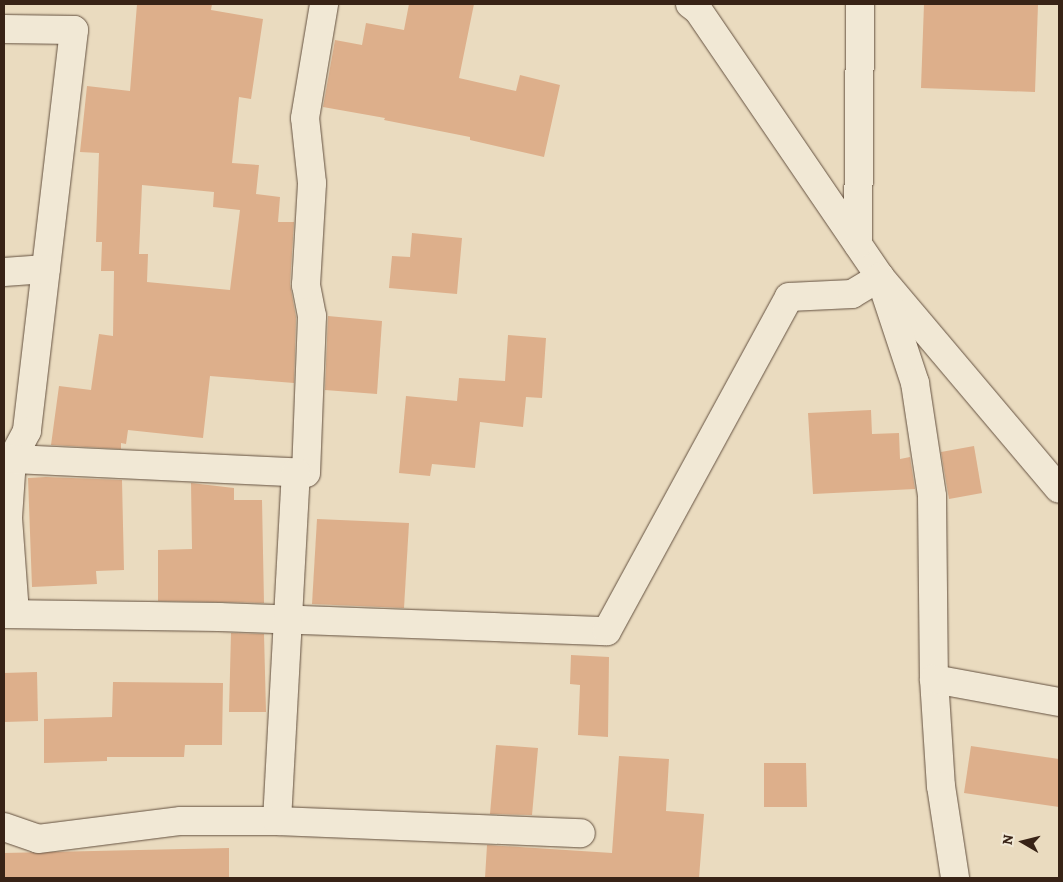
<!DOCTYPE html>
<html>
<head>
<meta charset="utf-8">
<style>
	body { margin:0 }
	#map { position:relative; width:1063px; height:882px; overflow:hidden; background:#eadbbf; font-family:Alegreya,serif }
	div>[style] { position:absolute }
	.building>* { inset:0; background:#ddaf8b }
	.roads { filter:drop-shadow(0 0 1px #645140) drop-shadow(0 0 1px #645140) }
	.minor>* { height:28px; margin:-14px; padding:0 14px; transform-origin:14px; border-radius:14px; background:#f1e8d5 }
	span { translate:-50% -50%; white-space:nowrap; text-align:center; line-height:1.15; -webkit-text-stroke:4px #f1e8d5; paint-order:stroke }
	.frame { position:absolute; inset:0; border:5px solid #382316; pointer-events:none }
	.north { position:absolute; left:998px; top:817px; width:50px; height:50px; -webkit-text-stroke:4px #f1e8d5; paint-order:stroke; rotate:278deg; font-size:14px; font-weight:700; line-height:20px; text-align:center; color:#382316 }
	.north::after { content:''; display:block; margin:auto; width:18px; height:22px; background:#382316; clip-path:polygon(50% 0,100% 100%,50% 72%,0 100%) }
</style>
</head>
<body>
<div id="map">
	<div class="building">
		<div style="clip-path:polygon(evenodd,137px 4px,212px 4px,211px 10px,263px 19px,251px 99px,239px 97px,232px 163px,259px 165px,256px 194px,280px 197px,278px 222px,294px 222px,290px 284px,296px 317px,294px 383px,210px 376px,203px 438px,128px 430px,126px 444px,121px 443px,121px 449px,51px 445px,59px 386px,91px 390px,99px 334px,113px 336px,114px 271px,101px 271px,102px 242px,96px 242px,99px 153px,80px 152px,87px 86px,130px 91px,137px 4px,142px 185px,214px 192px,213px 207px,240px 210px,230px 290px,147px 282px,148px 254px,139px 254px,142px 185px)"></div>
		<div style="clip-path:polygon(409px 4px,474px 4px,459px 78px,516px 91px,520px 75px,560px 85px,544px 157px,470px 140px,470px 137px,384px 120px,385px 118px,323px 107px,335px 40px,362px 45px,366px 23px,404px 30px)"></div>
		<div style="clip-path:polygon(924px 4px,1038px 4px,1035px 92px,921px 88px)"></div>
		<div style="clip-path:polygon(412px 233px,462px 238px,457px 294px,389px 288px,392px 256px,410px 257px)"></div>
		<div style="clip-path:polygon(328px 316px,382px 321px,377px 394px,325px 390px)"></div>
		<div style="clip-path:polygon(508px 335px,546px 338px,542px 398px,526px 397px,523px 427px,480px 422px,475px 468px,432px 464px,430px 476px,399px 473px,406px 396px,457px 401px,459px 378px,505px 381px)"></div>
		<div style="clip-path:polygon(871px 410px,872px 434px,899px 433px,900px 459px,910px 457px,915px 489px,813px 494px,808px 413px)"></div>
		<div style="clip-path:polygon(974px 446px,982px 493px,949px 499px,941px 452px)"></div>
		<div style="clip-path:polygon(46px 477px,122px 480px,124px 570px,96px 571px,97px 584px,32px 587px,28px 478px)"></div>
		<div style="clip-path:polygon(191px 483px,234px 488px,234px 500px,262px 500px,264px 603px,158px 601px,158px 550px,192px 549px)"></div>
		<div style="clip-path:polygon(317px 519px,409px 523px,404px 608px,312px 604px)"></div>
		<div style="clip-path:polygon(231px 633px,264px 634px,266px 712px,229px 712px)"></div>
		<div style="clip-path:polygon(571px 655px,609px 657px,608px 737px,578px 735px,580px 685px,570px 684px)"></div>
		<div style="clip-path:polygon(37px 672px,38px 721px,4px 722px,4px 673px)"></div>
		<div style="clip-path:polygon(113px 682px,223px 683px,222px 745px,185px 745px,184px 757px,107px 757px,107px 761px,44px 763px,44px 719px,112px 717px)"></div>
		<div style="clip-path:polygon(496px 745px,538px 748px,532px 815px,490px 814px)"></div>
		<div style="clip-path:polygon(971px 746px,1059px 759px,1059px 807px,964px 793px)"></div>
		<div style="clip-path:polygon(619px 756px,669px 759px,666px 811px,704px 814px,699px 878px,485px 878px,487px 845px,612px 853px)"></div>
		<div style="clip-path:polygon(764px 763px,806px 763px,807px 807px,764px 807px)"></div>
		<div style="clip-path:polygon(229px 848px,229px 878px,4px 878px,4px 853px)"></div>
	</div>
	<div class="roads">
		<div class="minor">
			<div style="left:690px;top:4px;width:10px;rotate:37deg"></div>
			<div style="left:698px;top:10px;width:323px;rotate:55.7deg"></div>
			<div style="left:880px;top:277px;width:277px;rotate:49.8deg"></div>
			<div style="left:4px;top:29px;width:70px;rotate:0.8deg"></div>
			<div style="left:74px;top:30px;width:404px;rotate:96.7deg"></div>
			<div style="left:27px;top:431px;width:32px;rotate:118deg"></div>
			<div style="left:12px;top:459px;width:59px;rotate:93.9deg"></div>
			<div style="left:8px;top:518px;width:95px;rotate:85.8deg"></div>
			<div style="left:858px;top:244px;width:240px;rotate:-89.5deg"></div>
			<div style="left:4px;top:272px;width:42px;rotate:-4.1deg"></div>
			<div style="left:12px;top:459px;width:294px;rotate:2.7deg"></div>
			<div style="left:306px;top:473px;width:157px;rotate:-87.8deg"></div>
			<div style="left:312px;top:316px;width:32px;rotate:-101deg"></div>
			<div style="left:306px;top:285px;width:102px;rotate:-86.6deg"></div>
			<div style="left:312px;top:183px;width:65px;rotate:-96.1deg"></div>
			<div style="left:305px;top:118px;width:116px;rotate:-80.5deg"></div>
			<div style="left:4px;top:614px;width:215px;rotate:0.8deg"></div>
			<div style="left:219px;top:617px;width:388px;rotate:2.1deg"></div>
			<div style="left:607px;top:631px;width:380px;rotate:-61.4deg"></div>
			<div style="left:789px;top:297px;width:63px;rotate:-2.7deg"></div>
			<div style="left:852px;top:294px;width:33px;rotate:-31deg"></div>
			<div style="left:880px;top:277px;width:112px;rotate:71.7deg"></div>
			<div style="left:915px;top:383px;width:114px;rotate:81.4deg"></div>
			<div style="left:932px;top:496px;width:183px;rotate:89.4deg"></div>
			<div style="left:934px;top:679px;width:107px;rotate:86.3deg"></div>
			<div style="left:941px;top:786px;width:93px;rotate:81.3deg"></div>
			<div style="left:934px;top:679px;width:127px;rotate:10.4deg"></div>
			<div style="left:277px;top:821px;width:349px;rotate:-86.9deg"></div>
			<div style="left:4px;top:827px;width:36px;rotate:19deg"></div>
			<div style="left:38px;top:839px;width:144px;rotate:-7.2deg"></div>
			<div style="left:181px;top:821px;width:96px"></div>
			<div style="left:277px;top:821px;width:304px;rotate:2.3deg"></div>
		</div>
	</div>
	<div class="frame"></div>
	<div class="north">N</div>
</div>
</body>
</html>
